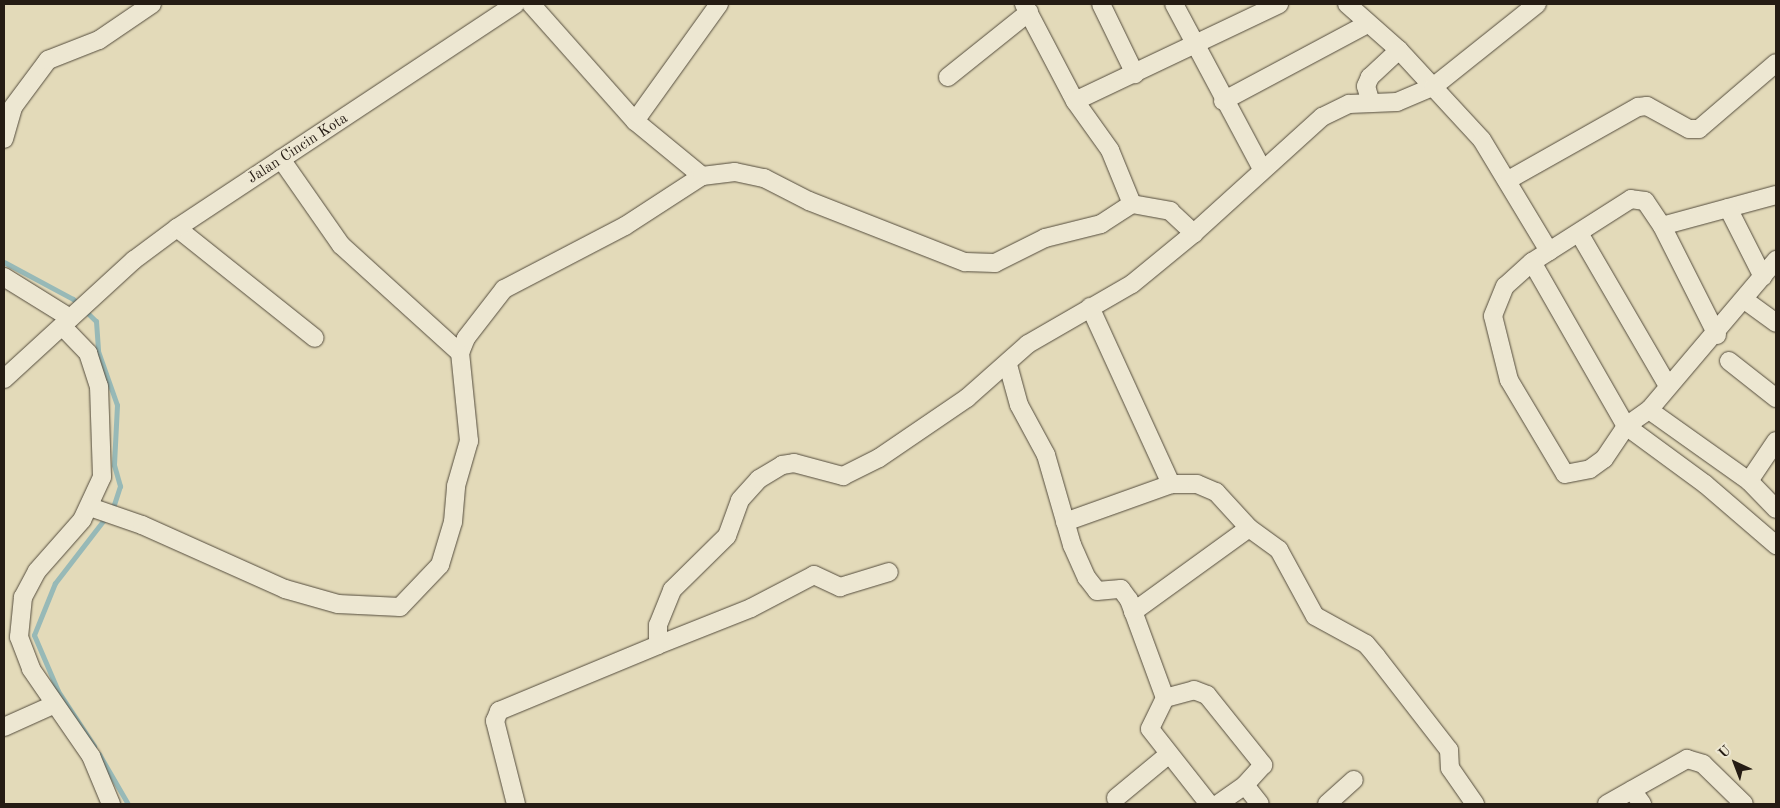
<!DOCTYPE html>
<html>
<head>
<meta charset="utf-8">
<style>
	body { margin:0 }
	#map { position:relative; width:1780px; height:808px; overflow:hidden; background:#e3dab9; font-family:"Old Standard TT",serif }
	div>[style] { position:absolute }
	.stream>* { height:5px; margin:-2.5px; padding:0 2.5px; transform-origin:2.5px; border-radius:2.5px; background:#97b9b7 }
	.roads { filter:drop-shadow(0 0 1px #544c3d) drop-shadow(0 0 1px #544c3d) }
	.minor>* { height:18px; margin:-9px; padding:0 9px; transform-origin:9px; border-radius:9px; background:#ede7d2 }
	span { translate:-50% -50%; white-space:nowrap; text-align:center; line-height:1.15; -webkit-text-stroke:4px #ede7d2; paint-order:stroke }
	.street-label { font-size:15px; color:#251c14 }
	.frame { position:absolute; inset:0; border:5px solid #251c14; pointer-events:none }
	.north { position:absolute; left:1710px; top:738px; width:50px; height:50px; -webkit-text-stroke:4px #ede7d2; paint-order:stroke; rotate:317deg; font-size:14px; font-weight:700; line-height:20px; text-align:center; color:#251c14 }
	.north::after { content:''; display:block; margin:auto; width:18px; height:22px; background:#251c14; clip-path:polygon(50% 0,100% 100%,50% 72%,0 100%) }
</style>
</head>
<body>
<div id="map">
	<div class="stream">
		<div style="left:4px;top:262px;width:78px;rotate:28.2deg"></div>
		<div style="left:73px;top:299px;width:32px;rotate:44deg"></div>
		<div style="left:96px;top:321px;width:30px;rotate:86deg"></div>
		<div style="left:98px;top:351px;width:57px;rotate:70.6deg"></div>
		<div style="left:117px;top:405px;width:60px;rotate:92.9deg"></div>
		<div style="left:114px;top:465px;width:22px;rotate:74deg"></div>
		<div style="left:120px;top:486px;width:23px;rotate:108deg"></div>
		<div style="left:113px;top:508px;width:95px;rotate:127.7deg"></div>
		<div style="left:55px;top:583px;width:56px;rotate:112deg"></div>
		<div style="left:34px;top:635px;width:61px;rotate:66.8deg"></div>
		<div style="left:58px;top:691px;width:66px;rotate:56.8deg"></div>
		<div style="left:99px;top:754px;width:58px;rotate:59.9deg"></div>
	</div>
	<div class="roads">
		<div class="minor">
			<div style="left:531px;top:4px;width:157px;rotate:48.4deg"></div>
			<div style="left:635px;top:121px;width:87px;rotate:39.4deg"></div>
			<div style="left:1024px;top:4px;width:110px;rotate:62.3deg"></div>
			<div style="left:1101px;top:4px;width:78px;rotate:64.1deg"></div>
			<div style="left:1174px;top:4px;width:187px;rotate:61.9deg"></div>
			<div style="left:1347px;top:4px;width:69px;rotate:41.5deg"></div>
			<div style="left:1399px;top:50px;width:40px;rotate:137deg"></div>
			<div style="left:1370px;top:77px;width:10px;rotate:114deg"></div>
			<div style="left:1366px;top:86px;width:15px;rotate:74deg"></div>
			<div style="left:1399px;top:50px;width:122px;rotate:47.3deg"></div>
			<div style="left:1482px;top:140px;width:130px;rotate:58.9deg"></div>
			<div style="left:948px;top:77px;width:104px;rotate:-38.7deg"></div>
			<div style="left:1223px;top:101px;width:163px;rotate:-28.1deg"></div>
			<div style="left:635px;top:121px;width:144px;rotate:-54.3deg"></div>
			<div style="left:4px;top:139px;width:33px;rotate:-74deg"></div>
			<div style="left:13px;top:107px;width:59px;rotate:-53.3deg"></div>
			<div style="left:48px;top:60px;width:55px;rotate:-21.4deg"></div>
			<div style="left:99px;top:40px;width:64px;rotate:-34.2deg"></div>
			<div style="left:281px;top:159px;width:105px;rotate:55.1deg"></div>
			<div style="left:341px;top:245px;width:161px;rotate:42.2deg"></div>
			<div style="left:1510px;top:179px;width:147px;rotate:-29.4deg"></div>
			<div style="left:1638px;top:107px;width:9px;rotate:-6deg"></div>
			<div style="left:1647px;top:106px;width:48px;rotate:28.7deg"></div>
			<div style="left:1689px;top:129px;width:10px"></div>
			<div style="left:1699px;top:129px;width:101px;rotate:-40.6deg"></div>
			<div style="left:1776px;top:195px;width:118px;rotate:164.8deg"></div>
			<div style="left:1662px;top:226px;width:30px;rotate:-124deg"></div>
			<div style="left:1645px;top:201px;width:14px;rotate:-172deg"></div>
			<div style="left:1631px;top:199px;width:117px;rotate:147.5deg"></div>
			<div style="left:1532px;top:262px;width:36px;rotate:138deg"></div>
			<div style="left:1505px;top:286px;width:32px;rotate:112deg"></div>
			<div style="left:1493px;top:316px;width:66px;rotate:76deg"></div>
			<div style="left:1509px;top:380px;width:109px;rotate:59.2deg"></div>
			<div style="left:1565px;top:474px;width:25px;rotate:-11deg"></div>
			<div style="left:1590px;top:469px;width:17px;rotate:-36deg"></div>
			<div style="left:1604px;top:459px;width:40px;rotate:-56deg"></div>
			<div style="left:1626px;top:426px;width:28px;rotate:-35deg"></div>
			<div style="left:1649px;top:410px;width:197px;rotate:-49.7deg"></div>
			<div style="left:1132px;top:204px;width:39px;rotate:10deg"></div>
			<div style="left:1170px;top:211px;width:33px;rotate:43deg"></div>
			<div style="left:1194px;top:233px;width:173px;rotate:-42.2deg"></div>
			<div style="left:1322px;top:117px;width:30px;rotate:-26deg"></div>
			<div style="left:1349px;top:104px;width:48px;rotate:-2.4deg"></div>
			<div style="left:1397px;top:102px;width:39px;rotate:-23deg"></div>
			<div style="left:1433px;top:87px;width:133px;rotate:-38.6deg"></div>
			<div style="left:1132px;top:204px;width:58px;rotate:-112.2deg"></div>
			<div style="left:1110px;top:150px;width:60px;rotate:-125.5deg"></div>
			<div style="left:1075px;top:101px;width:226px;rotate:-25.4deg"></div>
			<div style="left:1728px;top:208px;width:77px;rotate:63.1deg"></div>
			<div style="left:1662px;top:226px;width:122px;rotate:63.2deg"></div>
			<div style="left:177px;top:228px;width:176px;rotate:38.6deg"></div>
			<div style="left:1579px;top:233px;width:177px;rotate:59.8deg"></div>
			<div style="left:1532px;top:262px;width:189px;rotate:60.2deg"></div>
			<div style="left:1626px;top:426px;width:98px;rotate:36.3deg"></div>
			<div style="left:1705px;top:484px;width:94px;rotate:40.7deg"></div>
			<div style="left:4px;top:277px;width:78px;rotate:31.8deg"></div>
			<div style="left:1746px;top:301px;width:37px;rotate:36deg"></div>
			<div style="left:1090px;top:307px;width:195px;rotate:65.4deg"></div>
			<div style="left:64px;top:328px;width:35px;rotate:46deg"></div>
			<div style="left:88px;top:353px;width:35px;rotate:72deg"></div>
			<div style="left:99px;top:386px;width:91px;rotate:88.1deg"></div>
			<div style="left:102px;top:477px;width:47px;rotate:114.9deg"></div>
			<div style="left:82px;top:520px;width:68px;rotate:131.4deg"></div>
			<div style="left:37px;top:571px;width:30px;rotate:118deg"></div>
			<div style="left:23px;top:597px;width:40px;rotate:95.7deg"></div>
			<div style="left:19px;top:637px;width:34px;rotate:69deg"></div>
			<div style="left:31px;top:669px;width:106px;rotate:55.4deg"></div>
			<div style="left:91px;top:756px;width:52px;rotate:67.4deg"></div>
			<div style="left:1729px;top:361px;width:60px;rotate:38.2deg"></div>
			<div style="left:1008px;top:365px;width:41px;rotate:74.6deg"></div>
			<div style="left:1019px;top:405px;width:57px;rotate:61.6deg"></div>
			<div style="left:1046px;top:455px;width:94px;rotate:73.9deg"></div>
			<div style="left:1072px;top:545px;width:36px;rotate:66deg"></div>
			<div style="left:1087px;top:578px;width:16px;rotate:52deg"></div>
			<div style="left:1097px;top:591px;width:24px;rotate:-5deg"></div>
			<div style="left:1121px;top:589px;width:14px;rotate:54deg"></div>
			<div style="left:1129px;top:600px;width:104px;rotate:69.8deg"></div>
			<div style="left:1165px;top:698px;width:34px;rotate:116deg"></div>
			<div style="left:1150px;top:729px;width:95px;rotate:51.8deg"></div>
			<div style="left:4px;top:379px;width:176px;rotate:-42.5deg"></div>
			<div style="left:134px;top:260px;width:54px;rotate:-36.7deg"></div>
			<div style="left:177px;top:228px;width:406px;rotate:-33.5deg"></div>
			<div style="left:1649px;top:410px;width:123px;rotate:35.4deg"></div>
			<div style="left:1749px;top:481px;width:39px;rotate:46deg"></div>
			<div style="left:1749px;top:481px;width:48px;rotate:-56deg"></div>
			<div style="left:90px;top:507px;width:55px;rotate:19.1deg"></div>
			<div style="left:142px;top:525px;width:157px;rotate:24.1deg"></div>
			<div style="left:285px;top:589px;width:55px;rotate:15.8deg"></div>
			<div style="left:338px;top:604px;width:62px;rotate:2.8deg"></div>
			<div style="left:400px;top:607px;width:58px;rotate:-46.4deg"></div>
			<div style="left:440px;top:565px;width:45px;rotate:-73.2deg"></div>
			<div style="left:453px;top:522px;width:36px;rotate:-85deg"></div>
			<div style="left:456px;top:486px;width:47px;rotate:-73.9deg"></div>
			<div style="left:469px;top:441px;width:88px;rotate:-95.8deg"></div>
			<div style="left:460px;top:353px;width:16px;rotate:-68deg"></div>
			<div style="left:466px;top:338px;width:62px;rotate:-52.2deg"></div>
			<div style="left:504px;top:289px;width:136px;rotate:-27.5deg"></div>
			<div style="left:625px;top:226px;width:92px;rotate:-33deg"></div>
			<div style="left:702px;top:176px;width:33px;rotate:-7deg"></div>
			<div style="left:735px;top:172px;width:30px;rotate:12deg"></div>
			<div style="left:764px;top:178px;width:51px;rotate:27.1deg"></div>
			<div style="left:809px;top:201px;width:168px;rotate:21.4deg"></div>
			<div style="left:965px;top:262px;width:30px;rotate:2deg"></div>
			<div style="left:995px;top:263px;width:56px;rotate:-26.6deg"></div>
			<div style="left:1045px;top:238px;width:58px;rotate:-14deg"></div>
			<div style="left:1101px;top:224px;width:37px;rotate:-33deg"></div>
			<div style="left:1065px;top:522px;width:113px;rotate:-19.7deg"></div>
			<div style="left:1171px;top:484px;width:26px"></div>
			<div style="left:1197px;top:484px;width:21px;rotate:23deg"></div>
			<div style="left:1216px;top:492px;width:49px;rotate:47.5deg"></div>
			<div style="left:1249px;top:528px;width:37px;rotate:36deg"></div>
			<div style="left:1279px;top:550px;width:75px;rotate:61.4deg"></div>
			<div style="left:1315px;top:616px;width:58px;rotate:28.8deg"></div>
			<div style="left:1366px;top:644px;width:16px;rotate:50deg"></div>
			<div style="left:1376px;top:656px;width:119px;rotate:52.2deg"></div>
			<div style="left:1449px;top:750px;width:18px;rotate:87deg"></div>
			<div style="left:1450px;top:768px;width:44px;rotate:55.2deg"></div>
			<div style="left:1133px;top:612px;width:143px;rotate:-35.9deg"></div>
			<div style="left:658px;top:645px;width:100px;rotate:-21.7deg"></div>
			<div style="left:751px;top:608px;width:71px;rotate:-27.6deg"></div>
			<div style="left:814px;top:575px;width:29px;rotate:25deg"></div>
			<div style="left:840px;top:587px;width:51px;rotate:-17deg"></div>
			<div style="left:1165px;top:698px;width:30px;rotate:-15deg"></div>
			<div style="left:1194px;top:690px;width:14px;rotate:21deg"></div>
			<div style="left:1207px;top:695px;width:90px;rotate:51.3deg"></div>
			<div style="left:1263px;top:765px;width:27px;rotate:132deg"></div>
			<div style="left:4px;top:727px;width:54px;rotate:-24.2deg"></div>
			<div style="left:1632px;top:790px;width:17px;rotate:54deg"></div>
			<div style="left:1116px;top:798px;width:67px;rotate:-39.6deg"></div>
			<div style="left:516px;top:804px;width:86px;rotate:-104.2deg"></div>
			<div style="left:495px;top:721px;width:11px;rotate:-68deg"></div>
			<div style="left:499px;top:711px;width:172px;rotate:-22.5deg"></div>
			<div style="left:658px;top:645px;width:20px;rotate:-90deg"></div>
			<div style="left:658px;top:625px;width:38px;rotate:-68deg"></div>
			<div style="left:672px;top:590px;width:77px;rotate:-44.5deg"></div>
			<div style="left:727px;top:536px;width:38px;rotate:-70deg"></div>
			<div style="left:740px;top:500px;width:28px;rotate:-48deg"></div>
			<div style="left:759px;top:479px;width:27px;rotate:-31deg"></div>
			<div style="left:782px;top:465px;width:12px;rotate:-9deg"></div>
			<div style="left:794px;top:463px;width:51px;rotate:14.9deg"></div>
			<div style="left:843px;top:476px;width:40px;rotate:-26.6deg"></div>
			<div style="left:879px;top:458px;width:107px;rotate:-34.3deg"></div>
			<div style="left:967px;top:398px;width:81px;rotate:-41.5deg"></div>
			<div style="left:1028px;top:344px;width:120px;rotate:-30deg"></div>
			<div style="left:1132px;top:284px;width:80px;rotate:-39.4deg"></div>
			<div style="left:1218px;top:804px;width:33px;rotate:-35deg"></div>
			<div style="left:1245px;top:785px;width:24px;rotate:52deg"></div>
			<div style="left:1327px;top:804px;width:36px;rotate:-42deg"></div>
			<div style="left:1607px;top:804px;width:92px;rotate:-29.4deg"></div>
			<div style="left:1687px;top:759px;width:17px;rotate:17deg"></div>
			<div style="left:1703px;top:764px;width:57px;rotate:44.3deg"></div>
		</div>
	</div>
	<div class="street-label">
		<span style="left:298px;top:149px;rotate:-33deg">Jalan Cincin Kota</span>
	</div>
	<div class="frame"></div>
	<div class="north">U</div>
</div>
</body>
</html>
